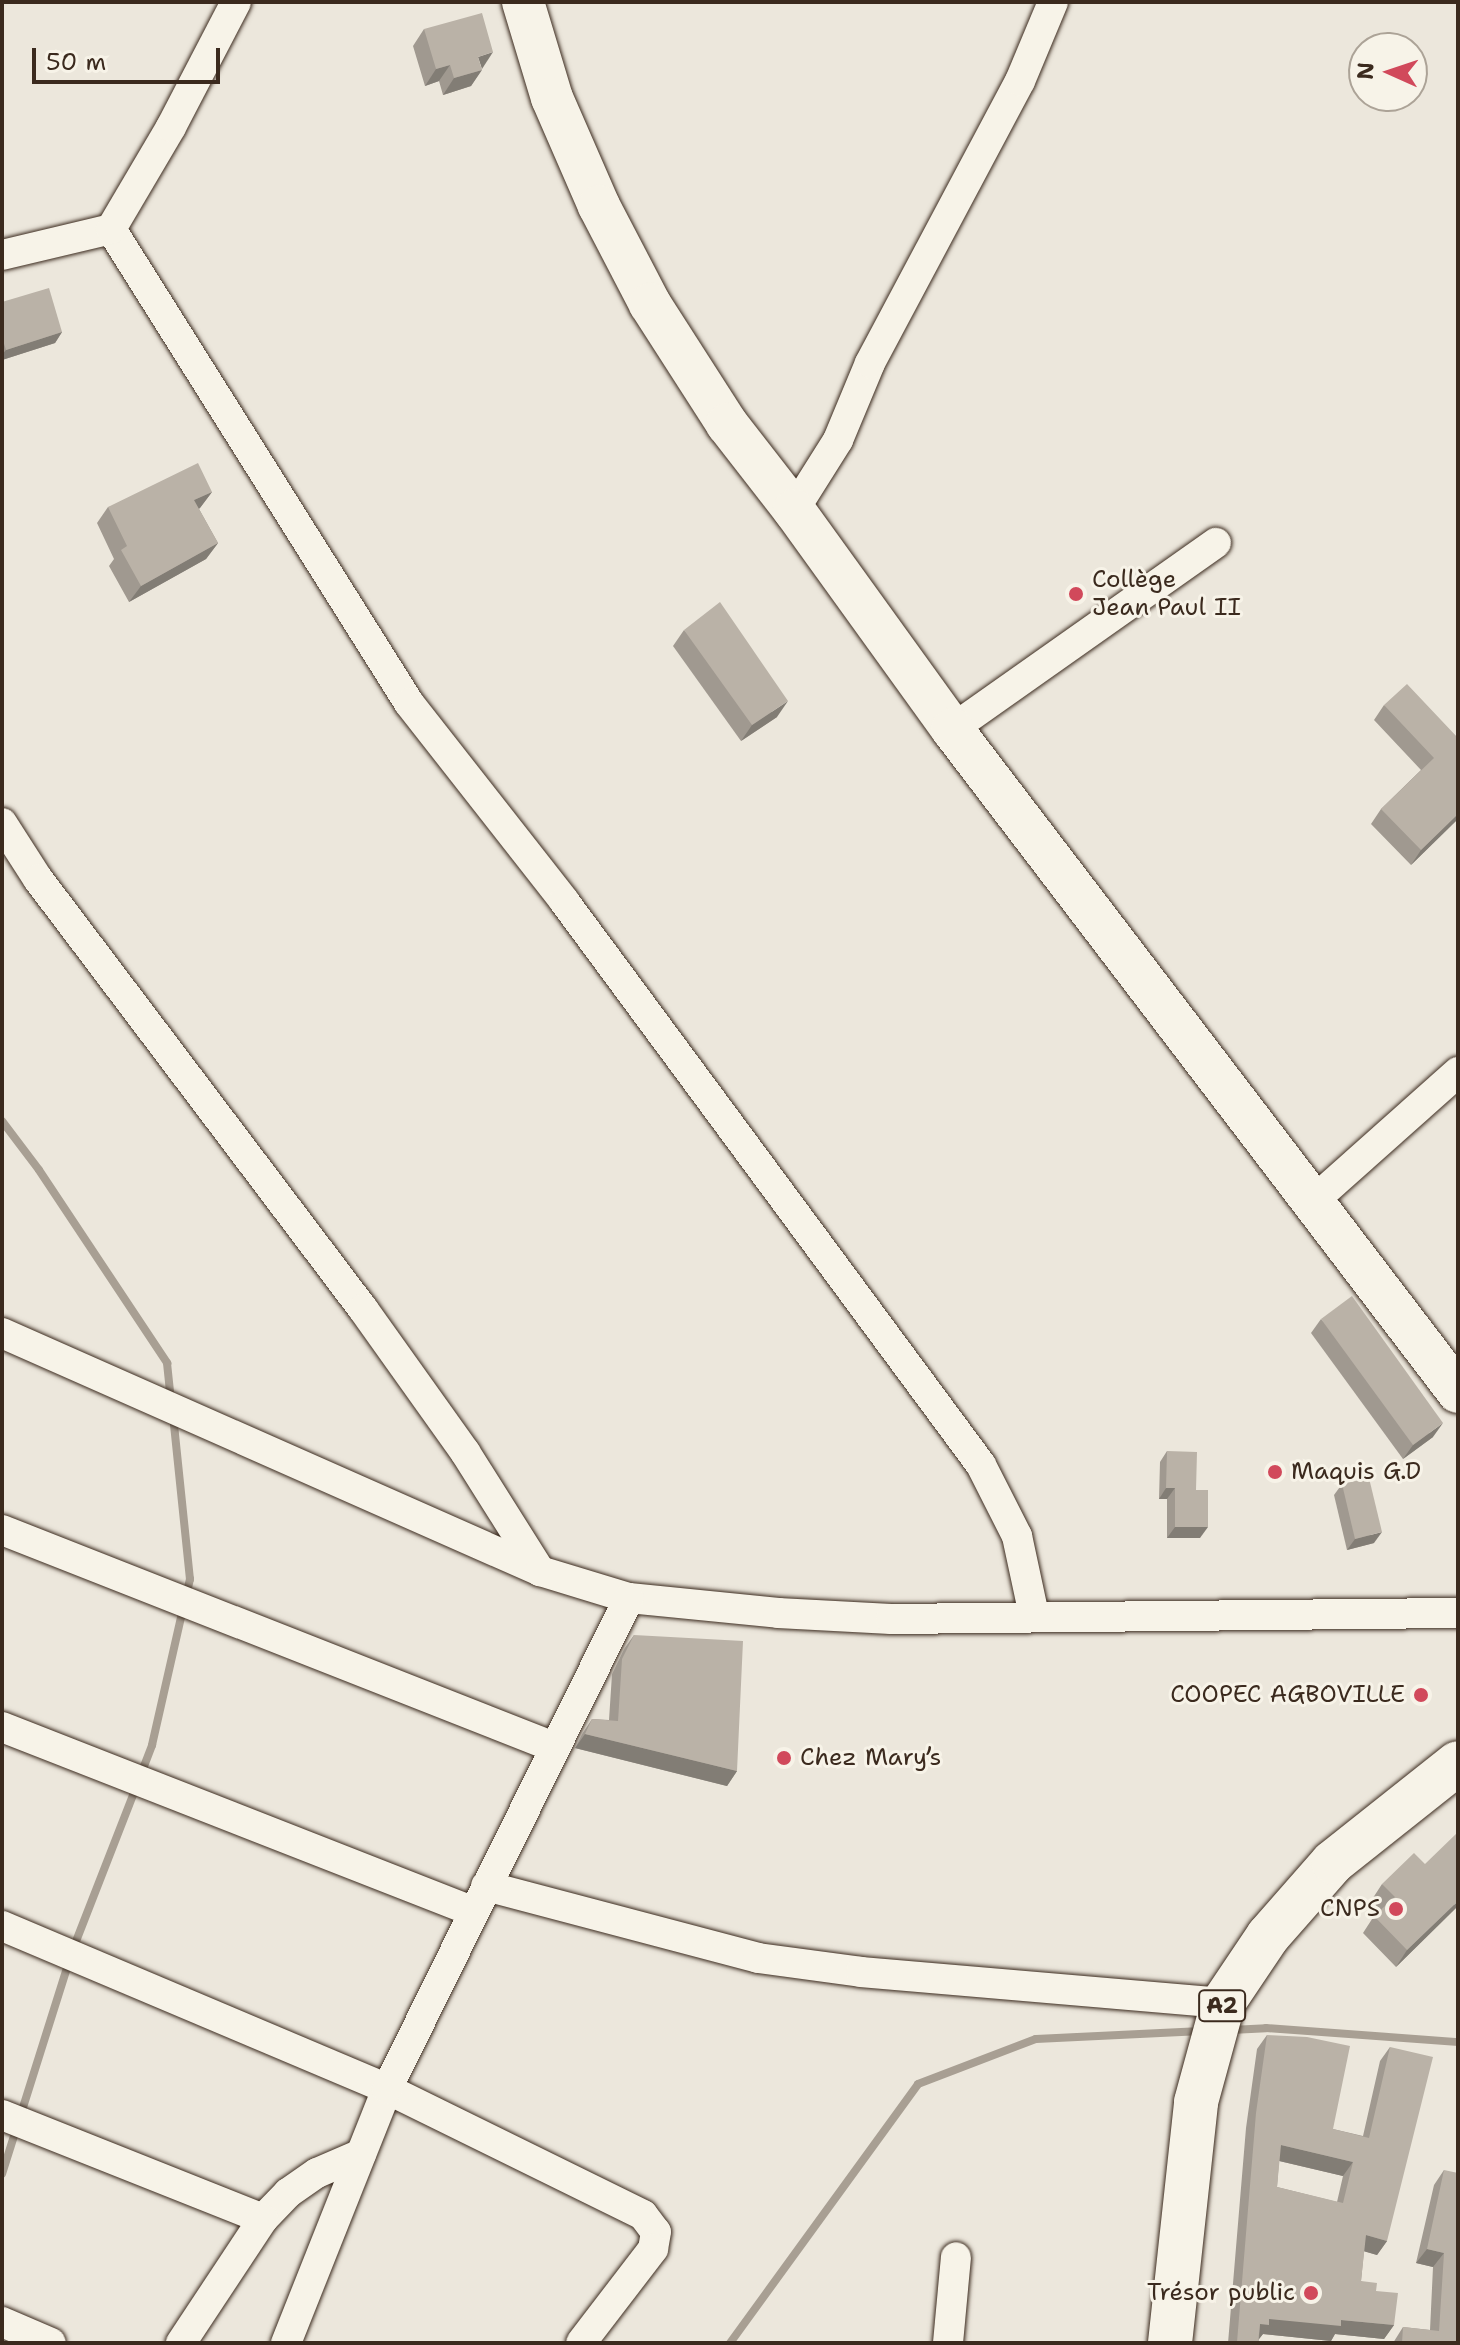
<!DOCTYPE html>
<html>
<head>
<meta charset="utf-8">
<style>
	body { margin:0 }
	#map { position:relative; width:1460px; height:2345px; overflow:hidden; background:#ece7dc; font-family:"Shantell Sans",sans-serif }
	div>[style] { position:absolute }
	.stream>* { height:8px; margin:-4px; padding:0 4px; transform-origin:4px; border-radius:4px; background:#a89f93 }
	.roads { filter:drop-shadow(0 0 2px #3b2a1e) drop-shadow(0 0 2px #3b2a1e) }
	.street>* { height:30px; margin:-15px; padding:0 15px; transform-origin:15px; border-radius:15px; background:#f7f3e8 }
	.secondary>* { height:42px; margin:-21px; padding:0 21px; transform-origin:21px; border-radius:21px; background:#f7f3e8 }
	.primary>* { height:44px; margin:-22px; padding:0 22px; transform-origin:22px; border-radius:22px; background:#f7f3e8 }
	.wall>* { inset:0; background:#a09990 }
	.shaded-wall>* { inset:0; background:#827d75 }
	.building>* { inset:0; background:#bab2a7 }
	.dots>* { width:22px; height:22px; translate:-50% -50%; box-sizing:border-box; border:4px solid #f7f3e8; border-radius:50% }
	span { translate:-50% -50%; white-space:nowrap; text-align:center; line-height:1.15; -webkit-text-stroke:6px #f7f3e8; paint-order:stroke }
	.shield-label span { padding:2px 6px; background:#f7f3e8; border:2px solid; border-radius:6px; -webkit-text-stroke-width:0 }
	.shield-label { font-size:22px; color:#3b2a1e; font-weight:700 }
	.poi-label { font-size:24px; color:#3b2a1e }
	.left { translate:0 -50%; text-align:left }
	.right { translate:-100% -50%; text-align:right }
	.frame { position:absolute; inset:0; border:4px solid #3b2a1e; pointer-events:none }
	.north { position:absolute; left:1348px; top:32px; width:80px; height:80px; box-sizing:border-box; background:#f7f3e8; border:2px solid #aca397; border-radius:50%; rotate:273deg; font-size:22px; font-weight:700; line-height:32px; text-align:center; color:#3b2a1e }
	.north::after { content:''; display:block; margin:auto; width:28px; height:36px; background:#d1495b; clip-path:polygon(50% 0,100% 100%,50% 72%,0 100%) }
	.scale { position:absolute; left:32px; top:48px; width:188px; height:36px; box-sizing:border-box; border:4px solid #3b2a1e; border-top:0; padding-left:10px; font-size:24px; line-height:28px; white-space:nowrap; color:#3b2a1e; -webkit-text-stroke:6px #f7f3e8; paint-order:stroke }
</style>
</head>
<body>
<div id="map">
	<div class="stream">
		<div style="left:2px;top:1121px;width:61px;rotate:52.9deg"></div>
		<div style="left:39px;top:1170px;width:232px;rotate:56.4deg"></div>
		<div style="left:167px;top:1363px;width:38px;rotate:84deg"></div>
		<div style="left:173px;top:1415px;width:165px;rotate:84.1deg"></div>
		<div style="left:190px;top:1579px;width:17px;rotate:103deg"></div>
		<div style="left:141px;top:1774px;width:31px;rotate:-69deg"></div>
		<div style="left:152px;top:1745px;width:139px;rotate:-77.2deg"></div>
		<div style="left:73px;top:1949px;width:174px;rotate:-68.7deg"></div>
		<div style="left:1231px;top:2030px;width:35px;rotate:-3deg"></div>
		<div style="left:1266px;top:2028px;width:193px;rotate:4.2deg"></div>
		<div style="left:2px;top:2174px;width:222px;rotate:-72.5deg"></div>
		<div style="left:730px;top:2343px;width:320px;rotate:-54deg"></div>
		<div style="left:918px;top:2084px;width:126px;rotate:-20.9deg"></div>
		<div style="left:1036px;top:2039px;width:166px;rotate:-2.8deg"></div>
	</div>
	<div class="roads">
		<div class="street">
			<div style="left:111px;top:229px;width:560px;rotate:57.84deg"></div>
			<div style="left:409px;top:703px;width:251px;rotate:51.9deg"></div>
			<div style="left:564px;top:901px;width:701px;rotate:53.52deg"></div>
			<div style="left:981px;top:1465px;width:80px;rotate:63.1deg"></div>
			<div style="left:1017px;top:1536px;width:81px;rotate:77.9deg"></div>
			<div style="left:2px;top:255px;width:112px;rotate:-13.4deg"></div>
			<div style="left:111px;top:229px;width:118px;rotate:-59.5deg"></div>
			<div style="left:171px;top:127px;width:141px;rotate:-62.5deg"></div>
			<div style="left:794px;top:510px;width:83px;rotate:-57.8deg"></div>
			<div style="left:838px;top:440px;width:83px;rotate:-67.4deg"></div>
			<div style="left:870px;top:363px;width:319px;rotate:-62deg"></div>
			<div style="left:1020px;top:81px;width:86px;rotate:-67.3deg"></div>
			<div style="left:952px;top:729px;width:323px;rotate:-35.2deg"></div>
			<div style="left:2px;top:823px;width:67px;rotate:57.3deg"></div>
			<div style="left:38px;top:879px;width:539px;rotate:52.92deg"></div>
			<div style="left:363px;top:1309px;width:176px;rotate:54.5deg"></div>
			<div style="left:465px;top:1452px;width:141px;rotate:57.8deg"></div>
			<div style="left:1311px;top:1203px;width:197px;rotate:-41.7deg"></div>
			<div style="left:2px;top:1333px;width:588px;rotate:23.86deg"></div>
			<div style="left:540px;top:1571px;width:93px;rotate:16.9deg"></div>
			<div style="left:629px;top:1598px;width:150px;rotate:5.7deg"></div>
			<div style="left:778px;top:1613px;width:113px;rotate:3deg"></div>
			<div style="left:891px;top:1619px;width:567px;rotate:-0.61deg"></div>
			<div style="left:2px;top:1530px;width:593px;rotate:21.46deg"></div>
			<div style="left:2px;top:1727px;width:505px;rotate:21.38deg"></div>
			<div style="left:486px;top:1886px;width:281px;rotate:14.8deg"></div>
			<div style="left:758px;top:1958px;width:104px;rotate:7.7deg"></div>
			<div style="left:861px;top:1972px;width:363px;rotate:4.9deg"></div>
			<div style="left:2px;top:1926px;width:418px;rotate:22.9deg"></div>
			<div style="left:387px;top:2089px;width:285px;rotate:26.2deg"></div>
			<div style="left:643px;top:2215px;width:21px;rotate:53deg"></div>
			<div style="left:656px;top:2232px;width:17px;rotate:100deg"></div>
			<div style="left:653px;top:2249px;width:118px;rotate:127.5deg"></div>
			<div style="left:2px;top:2115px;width:281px;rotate:21.7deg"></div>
			<div style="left:263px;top:2219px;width:36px;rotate:-46deg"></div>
			<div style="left:288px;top:2193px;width:35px;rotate:-35deg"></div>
			<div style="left:317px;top:2173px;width:48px;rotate:-23.4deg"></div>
			<div style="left:2px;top:2322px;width:53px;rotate:23.2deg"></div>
			<div style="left:181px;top:2343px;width:149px;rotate:-56.5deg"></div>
			<div style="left:286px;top:2343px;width:273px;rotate:-68.3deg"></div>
			<div style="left:387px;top:2089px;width:547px;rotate:-63.76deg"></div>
			<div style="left:948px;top:2343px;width:86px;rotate:-84.7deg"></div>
		</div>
		<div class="secondary">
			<div style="left:523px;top:2px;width:100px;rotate:73.2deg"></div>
			<div style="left:552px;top:98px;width:118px;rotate:66.5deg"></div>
			<div style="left:599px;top:206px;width:110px;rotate:62.5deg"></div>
			<div style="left:650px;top:304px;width:143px;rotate:57.3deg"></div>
			<div style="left:727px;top:424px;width:109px;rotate:52.1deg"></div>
			<div style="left:794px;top:510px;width:270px;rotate:54.2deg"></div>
			<div style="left:952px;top:729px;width:834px;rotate:52.65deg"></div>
		</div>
		<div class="primary">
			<div style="left:1170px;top:2343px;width:242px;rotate:-83.8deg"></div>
			<div style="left:1196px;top:2102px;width:103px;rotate:-74.7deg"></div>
			<div style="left:1223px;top:2003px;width:81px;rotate:-56.1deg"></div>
			<div style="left:1268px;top:1936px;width:98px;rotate:-48.7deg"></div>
			<div style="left:1333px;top:1862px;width:159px;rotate:-38.4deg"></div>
		</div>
	</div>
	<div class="wall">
		<div style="clip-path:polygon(424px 29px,482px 69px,471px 86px,443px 95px,439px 81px,425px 86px,413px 46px)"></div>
		<div style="clip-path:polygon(2px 302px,62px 332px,55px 343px,2px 360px)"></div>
		<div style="clip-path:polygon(212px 492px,199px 509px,218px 543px,206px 559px,129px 602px,109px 566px,114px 559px,97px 523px,108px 507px)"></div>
		<div style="clip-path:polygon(684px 630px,777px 717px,741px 741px,673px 646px)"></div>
		<div style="clip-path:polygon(1384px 705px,1458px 738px,1458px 819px,1411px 865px,1371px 824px,1381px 809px,1421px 770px,1374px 720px)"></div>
		<div style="clip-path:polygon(1321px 1319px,1433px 1437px,1403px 1459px,1311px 1333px)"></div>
		<div style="clip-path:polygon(1167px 1451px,1196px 1490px,1200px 1538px,1167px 1538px,1167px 1499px,1159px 1499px,1160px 1462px)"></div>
		<div style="clip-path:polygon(1342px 1484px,1374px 1543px,1347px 1550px,1334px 1495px)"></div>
		<div style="clip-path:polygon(634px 1635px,737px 1771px,727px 1786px,575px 1748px,582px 1734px,592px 1719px,609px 1720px,612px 1674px,624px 1649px)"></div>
		<div style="clip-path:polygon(1382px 1884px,1458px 1906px,1396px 1967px,1363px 1933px,1374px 1916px,1381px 1910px,1371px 1901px)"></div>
		<div style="clip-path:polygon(evenodd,1267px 2035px,1333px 2129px,1363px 2136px,1380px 2061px,1390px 2047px,1387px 2241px,1377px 2255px,1364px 2251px,1361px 2281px,1376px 2291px,1394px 2325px,1384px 2339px,1335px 2334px,1331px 2341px,1263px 2334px,1259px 2339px,1258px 2343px,1228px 2343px,1246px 2128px,1257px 2049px,1267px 2035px,1279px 2161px,1343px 2176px,1337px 2202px,1277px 2187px,1279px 2161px)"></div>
		<div style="clip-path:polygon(1444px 2170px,1458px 2343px,1393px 2343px,1403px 2327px,1430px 2330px,1433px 2267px,1416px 2263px,1434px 2185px)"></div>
	</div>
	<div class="shaded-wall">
		<div style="clip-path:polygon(493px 52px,482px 69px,478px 57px)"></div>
		<div style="clip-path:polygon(450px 65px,439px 81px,425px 86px,436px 69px)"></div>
		<div style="clip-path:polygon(482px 70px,471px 86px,443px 95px,454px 78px)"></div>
		<div style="clip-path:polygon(62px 332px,55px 343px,2px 360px,2px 355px,6px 350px)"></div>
		<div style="clip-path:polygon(212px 492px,200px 508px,183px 516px,194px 500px)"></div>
		<div style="clip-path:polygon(218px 543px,206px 559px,129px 602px,141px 586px)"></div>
		<div style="clip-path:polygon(788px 701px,777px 717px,741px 741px,752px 725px)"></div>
		<div style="clip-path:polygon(1458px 814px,1458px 819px,1411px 865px,1421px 850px)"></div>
		<div style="clip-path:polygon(1443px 1423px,1433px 1437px,1403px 1459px,1413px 1445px)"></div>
		<div style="clip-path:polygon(1166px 1488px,1175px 1488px,1167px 1499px,1159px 1499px)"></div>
		<div style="clip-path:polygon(1175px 1527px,1208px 1527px,1200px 1538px,1167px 1538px)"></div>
		<div style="clip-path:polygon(1382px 1532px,1374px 1543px,1347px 1550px,1355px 1539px)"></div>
		<div style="clip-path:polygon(585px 1734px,737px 1771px,727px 1786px,575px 1748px)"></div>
		<div style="clip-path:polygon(1458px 1901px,1458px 1906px,1396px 1967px,1407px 1950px)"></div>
		<div style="clip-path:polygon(1281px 2145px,1353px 2162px,1343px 2176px,1271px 2159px)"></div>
		<div style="clip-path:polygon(1366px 2235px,1387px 2241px,1377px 2255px,1356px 2249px)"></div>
		<div style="clip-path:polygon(1427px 2249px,1444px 2253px,1433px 2267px,1416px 2263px)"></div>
		<div style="clip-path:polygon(1269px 2319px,1341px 2320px,1394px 2325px,1384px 2339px,1335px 2334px,1331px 2341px,1263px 2334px,1259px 2339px,1260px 2324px)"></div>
	</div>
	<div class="building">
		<div style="clip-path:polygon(482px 13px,493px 52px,478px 57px,482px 70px,454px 78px,450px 65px,436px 69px,424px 29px)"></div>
		<div style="clip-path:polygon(49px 288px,62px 332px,6px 350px,2px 337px,2px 302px)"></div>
		<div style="clip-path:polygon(198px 463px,212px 492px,194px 500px,218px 543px,141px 586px,121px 550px,127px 546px,108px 507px)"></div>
		<div style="clip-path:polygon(720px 602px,788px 701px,752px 725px,684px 630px)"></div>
		<div style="clip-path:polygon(1407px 684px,1458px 738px,1458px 814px,1421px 850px,1381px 809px,1434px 758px,1384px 705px)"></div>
		<div style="clip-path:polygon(1352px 1296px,1443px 1423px,1413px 1445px,1321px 1319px)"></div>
		<div style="clip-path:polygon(1167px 1451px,1197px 1452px,1196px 1490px,1208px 1490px,1208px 1527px,1175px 1527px,1175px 1488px,1166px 1488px)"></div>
		<div style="clip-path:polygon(1369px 1478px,1382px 1532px,1355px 1539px,1342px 1484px)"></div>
		<div style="clip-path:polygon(634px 1635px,743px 1641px,737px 1771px,585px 1734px,592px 1719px,618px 1721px,622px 1659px)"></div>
		<div style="clip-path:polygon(1458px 1832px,1458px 1901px,1407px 1950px,1374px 1916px,1395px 1897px,1382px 1884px,1414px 1853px,1425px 1864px)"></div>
		<div style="clip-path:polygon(evenodd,1267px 2035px,1307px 2037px,1350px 2046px,1333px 2129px,1369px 2138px,1390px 2047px,1433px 2057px,1387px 2241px,1366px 2235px,1361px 2281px,1377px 2283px,1376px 2291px,1398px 2293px,1394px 2325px,1341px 2320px,1341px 2326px,1269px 2319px,1269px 2325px,1260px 2324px,1258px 2343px,1237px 2342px,1256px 2113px,1267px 2035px,1281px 2145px,1353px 2162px,1343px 2203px,1277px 2187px,1281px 2145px)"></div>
		<div style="clip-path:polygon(1444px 2170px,1458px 2173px,1458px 2343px,1402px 2343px,1403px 2327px,1439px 2331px,1444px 2253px,1427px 2249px)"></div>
	</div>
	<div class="dots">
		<div style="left:1076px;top:594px;background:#d1495b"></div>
		<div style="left:1275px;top:1472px;background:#d1495b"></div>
		<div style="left:1421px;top:1695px;background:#d1495b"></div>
		<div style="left:784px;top:1758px;background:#d1495b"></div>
		<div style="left:1396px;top:1909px;background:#d1495b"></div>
		<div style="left:1311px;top:2293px;background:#d1495b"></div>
	</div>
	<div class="shield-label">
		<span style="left:1222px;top:2006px">A2</span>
	</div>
	<div class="poi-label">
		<span class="left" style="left:1092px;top:594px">Collège<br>Jean Paul II</span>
		<span class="left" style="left:1291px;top:1472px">Maquis G.D</span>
		<span class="right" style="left:1405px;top:1695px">COOPEC AGBOVILLE</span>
		<span class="left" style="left:800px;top:1758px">Chez Mary’s</span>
		<span class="right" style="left:1380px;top:1909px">CNPS</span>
		<span class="right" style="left:1295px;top:2293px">Trésor public</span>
	</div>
	<div class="frame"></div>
	<div class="north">N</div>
	<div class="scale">50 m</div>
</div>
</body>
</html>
